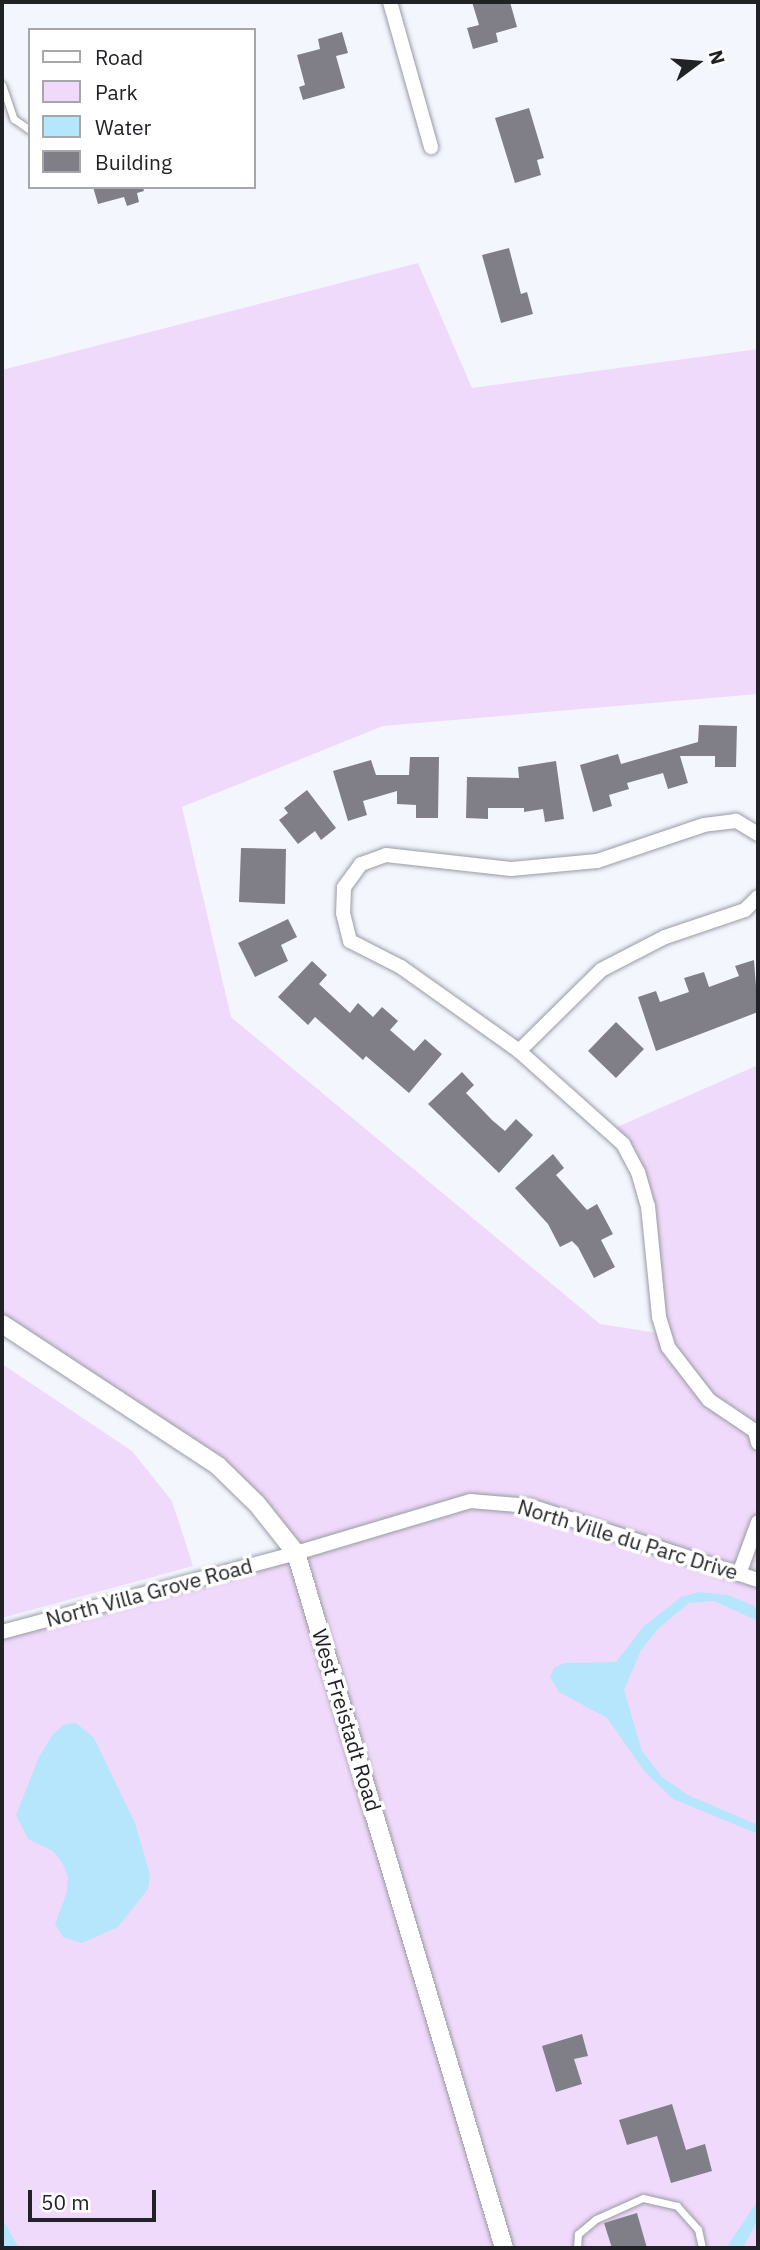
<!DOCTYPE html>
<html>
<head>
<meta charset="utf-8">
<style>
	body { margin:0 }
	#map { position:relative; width:760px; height:2250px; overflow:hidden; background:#f4f6fe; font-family:"IBM Plex Sans",sans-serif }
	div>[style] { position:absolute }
	.green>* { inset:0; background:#f0dafb }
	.water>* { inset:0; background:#b6e6fb }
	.building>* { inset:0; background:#807f88 }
	.roads { filter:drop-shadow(0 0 2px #989ba4) drop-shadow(0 0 2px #989ba4) }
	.service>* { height:7px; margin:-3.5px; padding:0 3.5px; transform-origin:3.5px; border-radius:3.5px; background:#fff }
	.minor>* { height:14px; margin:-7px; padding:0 7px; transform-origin:7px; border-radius:7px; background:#fff }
	.tertiary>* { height:18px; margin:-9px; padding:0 9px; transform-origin:9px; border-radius:9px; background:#fff }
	span { translate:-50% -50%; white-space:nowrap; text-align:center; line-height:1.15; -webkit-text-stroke:7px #fff; paint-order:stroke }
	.street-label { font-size:21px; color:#202225 }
	.frame { position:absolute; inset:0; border:4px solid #202225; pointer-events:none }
	.legend { position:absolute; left:28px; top:28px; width:228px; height:161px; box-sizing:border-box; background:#fff; border:2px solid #a6a7a8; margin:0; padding:9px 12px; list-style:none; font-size:21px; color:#202225 }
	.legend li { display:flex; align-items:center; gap:14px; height:35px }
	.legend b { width:35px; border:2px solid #a6a7a8 }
	.north { position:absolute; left:662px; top:28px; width:70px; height:70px; -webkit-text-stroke:5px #fff; paint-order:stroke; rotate:74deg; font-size:19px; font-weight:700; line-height:28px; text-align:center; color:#202225 }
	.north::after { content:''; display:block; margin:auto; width:24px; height:32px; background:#202225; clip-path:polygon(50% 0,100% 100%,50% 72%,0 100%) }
	.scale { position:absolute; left:28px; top:2190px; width:128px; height:32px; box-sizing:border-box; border:4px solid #202225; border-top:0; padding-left:9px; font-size:21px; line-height:24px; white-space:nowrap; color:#202225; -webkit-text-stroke:5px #fff; paint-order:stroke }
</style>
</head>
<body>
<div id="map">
	<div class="green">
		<div style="clip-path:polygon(418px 263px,472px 388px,758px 349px,758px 694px,383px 726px,182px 807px,231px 1017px,600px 1324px,664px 1334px,638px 1171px,608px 1131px,758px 1065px,758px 2248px,2px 2248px,2px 1632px,295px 1554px,257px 1504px,2px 1324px,2px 370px)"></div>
		<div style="clip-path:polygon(2px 1364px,132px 1451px,172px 1501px,193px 1566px,2px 1618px)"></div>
	</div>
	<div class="water">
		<div style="clip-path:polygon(699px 1592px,728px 1595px,752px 1605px,758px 1609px,758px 1621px,714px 1601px,689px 1603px,659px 1628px,641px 1650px,624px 1690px,642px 1751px,662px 1777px,688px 1795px,758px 1825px,758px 1834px,673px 1799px,645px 1772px,607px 1718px,559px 1692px,550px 1677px,554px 1668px,564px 1663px,616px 1662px,643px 1627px,681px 1597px)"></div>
		<div style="clip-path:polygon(76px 1723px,94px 1738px,107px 1765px,135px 1823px,150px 1875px,148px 1889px,118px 1927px,82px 1943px,63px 1937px,55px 1924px,67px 1892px,68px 1877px,62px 1862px,53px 1851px,28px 1839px,16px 1815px,39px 1757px,53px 1734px,65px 1724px)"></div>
		<div style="clip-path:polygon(758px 2200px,758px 2219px,743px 2248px,726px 2248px)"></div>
		<div style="clip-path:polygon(2px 2218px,19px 2248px,2px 2248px)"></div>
	</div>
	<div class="building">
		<div style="clip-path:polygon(472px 2px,510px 2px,517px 27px,496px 33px,498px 42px,473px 49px,467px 28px,479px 25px)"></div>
		<div style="clip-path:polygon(342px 32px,348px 53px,336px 56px,345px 88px,303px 100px,299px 87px,305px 85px,297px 55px,320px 49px,318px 39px)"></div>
		<div style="clip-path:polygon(529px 108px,544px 158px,537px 160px,541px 175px,515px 183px,495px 118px)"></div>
		<div style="clip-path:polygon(93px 187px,143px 187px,144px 191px,137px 193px,139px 202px,127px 206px,124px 197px,98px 204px)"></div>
		<div style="clip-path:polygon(509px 248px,521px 294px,527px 292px,533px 314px,501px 323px,482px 255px)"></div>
		<div style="clip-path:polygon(699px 725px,737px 726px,736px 767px,715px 767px,715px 756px,680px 756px,688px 783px,668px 789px,663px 773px,627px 783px,629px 789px,609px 795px,612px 806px,593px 812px,580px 765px,618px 754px,621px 764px,698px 742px)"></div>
		<div style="clip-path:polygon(410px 757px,439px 757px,438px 818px,416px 818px,416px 805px,397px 804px,397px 791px,363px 801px,367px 815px,348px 821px,333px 771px,371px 760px,376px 775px,409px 775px)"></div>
		<div style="clip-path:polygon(556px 761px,564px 819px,545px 822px,543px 809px,524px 812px,524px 808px,488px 808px,488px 819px,466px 818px,467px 777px,519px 778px,518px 767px)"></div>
		<div style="clip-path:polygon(307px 790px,336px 828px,321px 840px,315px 831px,298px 844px,279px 820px,288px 813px,284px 808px)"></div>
		<div style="clip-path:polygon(241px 848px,286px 849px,285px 904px,239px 902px)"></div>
		<div style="clip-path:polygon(288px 919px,297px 937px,281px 945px,288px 961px,255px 977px,238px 943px)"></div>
		<div style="clip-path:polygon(754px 960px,758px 1012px,656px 1051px,638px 997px,656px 991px,660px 1002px,689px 992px,684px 978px,704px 972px,709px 987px,739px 976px,735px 966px)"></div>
		<div style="clip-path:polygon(312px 961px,327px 975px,319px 984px,350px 1013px,358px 1003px,373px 1017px,382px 1007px,398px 1021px,390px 1030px,414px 1051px,425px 1039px,442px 1054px,409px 1093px,366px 1056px,363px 1060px,315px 1017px,308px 1025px,278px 997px)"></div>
		<div style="clip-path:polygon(616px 1022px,644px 1049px,616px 1078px,588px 1051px)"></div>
		<div style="clip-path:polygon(462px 1072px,474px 1085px,466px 1093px,492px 1120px,505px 1131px,516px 1119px,533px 1135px,499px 1173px,428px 1104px)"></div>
		<div style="clip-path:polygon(553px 1154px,564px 1168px,556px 1175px,587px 1210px,597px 1204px,613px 1234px,601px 1240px,615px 1267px,594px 1278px,578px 1247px,572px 1241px,560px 1247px,548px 1224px,515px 1188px)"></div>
		<div style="clip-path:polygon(582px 2034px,588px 2056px,574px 2059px,582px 2084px,556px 2092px,542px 2046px)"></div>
		<div style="clip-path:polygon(672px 2104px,686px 2150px,705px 2144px,712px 2171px,671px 2183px,657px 2136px,627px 2145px,619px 2120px)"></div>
		<div style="clip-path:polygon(637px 2213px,647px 2248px,612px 2248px,604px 2223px)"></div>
	</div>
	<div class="roads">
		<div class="service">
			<div style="left:2px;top:85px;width:36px;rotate:71deg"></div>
			<div style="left:14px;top:119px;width:19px;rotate:35deg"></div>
			<div style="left:577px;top:2248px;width:14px;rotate:-86deg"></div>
			<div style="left:578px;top:2234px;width:23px;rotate:-40deg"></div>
			<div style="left:596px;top:2219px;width:51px;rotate:-24.1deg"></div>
			<div style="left:643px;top:2198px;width:35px;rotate:13deg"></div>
			<div style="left:677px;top:2206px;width:31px;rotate:48deg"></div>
			<div style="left:698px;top:2229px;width:19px;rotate:78deg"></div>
		</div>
		<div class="minor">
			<div style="left:390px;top:2px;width:151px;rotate:74.2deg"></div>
			<div style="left:758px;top:834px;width:26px;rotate:-149deg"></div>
			<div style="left:736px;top:821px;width:32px;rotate:173deg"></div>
			<div style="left:704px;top:825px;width:113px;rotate:161.4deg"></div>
			<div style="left:597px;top:861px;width:86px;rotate:174.7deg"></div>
			<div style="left:511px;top:869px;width:126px;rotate:-173.6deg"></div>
			<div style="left:386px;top:855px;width:27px;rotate:160deg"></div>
			<div style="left:361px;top:864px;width:29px;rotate:126deg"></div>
			<div style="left:344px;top:887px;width:26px;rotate:92deg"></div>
			<div style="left:343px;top:913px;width:29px;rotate:76deg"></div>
			<div style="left:350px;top:941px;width:57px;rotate:27deg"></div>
			<div style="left:401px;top:967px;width:145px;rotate:35.4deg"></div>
			<div style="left:519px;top:1051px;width:115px;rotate:-44.6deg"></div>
			<div style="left:601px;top:970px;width:72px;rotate:-27.3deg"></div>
			<div style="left:665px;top:937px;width:84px;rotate:-18.6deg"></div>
			<div style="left:745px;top:910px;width:18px;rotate:-45deg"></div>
			<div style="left:519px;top:1051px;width:140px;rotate:41.8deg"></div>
			<div style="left:623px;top:1144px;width:32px;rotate:62deg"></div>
			<div style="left:638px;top:1172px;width:35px;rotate:74deg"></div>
			<div style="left:648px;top:1206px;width:112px;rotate:84.3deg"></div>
			<div style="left:659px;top:1317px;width:31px;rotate:73deg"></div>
			<div style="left:668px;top:1347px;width:67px;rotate:52.3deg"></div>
			<div style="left:709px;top:1400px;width:55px;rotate:34deg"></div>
			<div style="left:755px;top:1431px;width:12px;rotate:76deg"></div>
			<div style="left:739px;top:1574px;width:55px;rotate:-69.9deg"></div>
			<div style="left:2px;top:1632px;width:304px;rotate:-15deg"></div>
			<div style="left:296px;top:1553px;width:182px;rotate:-16.6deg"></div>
			<div style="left:470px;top:1501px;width:60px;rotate:4.8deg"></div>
			<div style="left:530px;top:1506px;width:240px;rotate:18deg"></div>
		</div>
		<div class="tertiary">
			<div style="left:2px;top:1324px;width:258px;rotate:33.3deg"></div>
			<div style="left:218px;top:1466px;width:54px;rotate:44.3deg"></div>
			<div style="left:257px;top:1504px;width:63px;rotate:51.5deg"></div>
			<div style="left:296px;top:1553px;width:725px;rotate:73.34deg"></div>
		</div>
	</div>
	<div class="street-label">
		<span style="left:628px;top:1539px;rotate:17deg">North Ville du Parc Drive</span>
		<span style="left:149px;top:1592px;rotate:-15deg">North Villa Grove Road</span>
		<span style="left:347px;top:1720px;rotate:73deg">West Freistadt Road</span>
	</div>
	<div class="frame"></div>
	<ul class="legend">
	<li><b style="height:9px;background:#fff"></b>Road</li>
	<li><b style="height:19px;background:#f0dafb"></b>Park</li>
	<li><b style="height:19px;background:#b6e6fb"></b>Water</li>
	<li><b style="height:19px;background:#807f88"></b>Building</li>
	</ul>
	<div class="north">N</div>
	<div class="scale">50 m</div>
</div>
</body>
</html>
